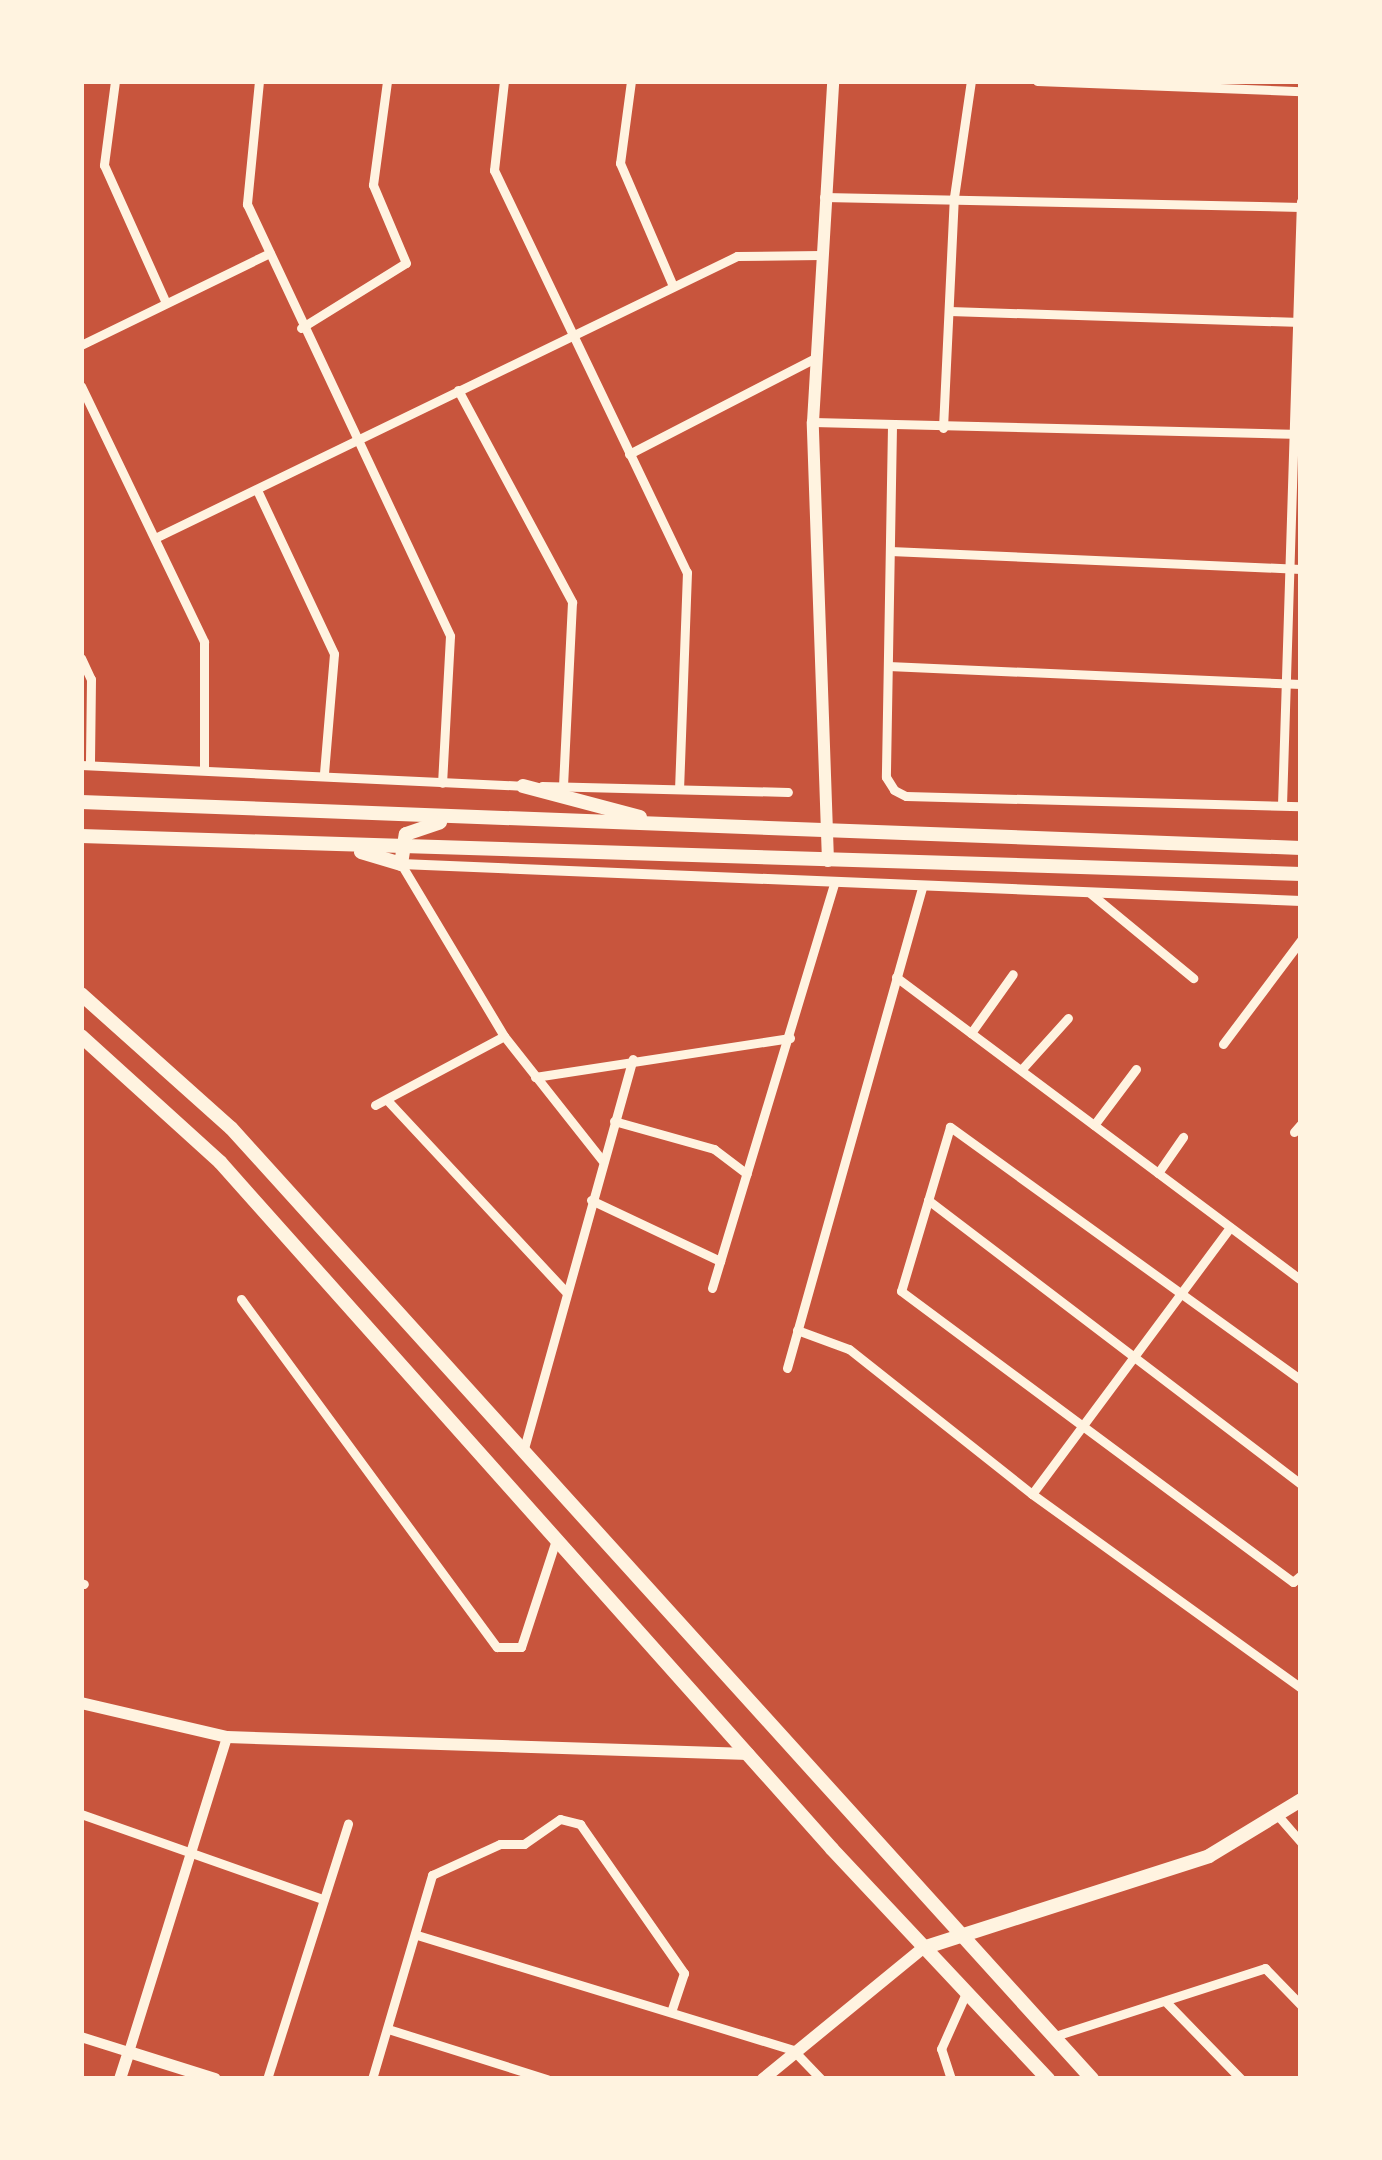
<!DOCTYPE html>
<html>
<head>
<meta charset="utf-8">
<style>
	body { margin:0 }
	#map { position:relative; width:1382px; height:2160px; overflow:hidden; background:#c8553d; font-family:Rubik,sans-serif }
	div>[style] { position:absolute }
	.minor>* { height:9px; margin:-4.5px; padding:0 4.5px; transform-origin:4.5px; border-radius:4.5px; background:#fff3e0 }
	.tertiary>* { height:10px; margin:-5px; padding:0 5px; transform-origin:5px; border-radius:5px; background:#fff3e0 }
	.secondary>* { height:12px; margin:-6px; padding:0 6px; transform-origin:6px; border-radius:6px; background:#fff3e0 }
	.primary>* { height:14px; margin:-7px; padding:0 7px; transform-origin:7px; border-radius:7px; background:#fff3e0 }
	span { translate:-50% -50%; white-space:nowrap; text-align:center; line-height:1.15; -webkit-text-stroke:12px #fff3e0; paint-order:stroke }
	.frame { position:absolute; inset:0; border:84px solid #fff3e0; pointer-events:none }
</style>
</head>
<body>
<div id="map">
	<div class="minor">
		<div style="left:115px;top:81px;width:85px;rotate:97.5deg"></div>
		<div style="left:104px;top:165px;width:151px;rotate:65.8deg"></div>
		<div style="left:259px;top:81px;width:124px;rotate:95.6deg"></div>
		<div style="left:247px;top:204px;width:477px;rotate:64.8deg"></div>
		<div style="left:450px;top:636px;width:147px;rotate:93.1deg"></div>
		<div style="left:504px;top:81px;width:90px;rotate:96.4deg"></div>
		<div style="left:494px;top:170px;width:446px;rotate:64.4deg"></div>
		<div style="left:687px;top:572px;width:216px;rotate:92.1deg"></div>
		<div style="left:631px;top:81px;width:83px;rotate:97.6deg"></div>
		<div style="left:620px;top:163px;width:132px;rotate:66.7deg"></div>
		<div style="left:1037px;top:81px;width:264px;rotate:2.2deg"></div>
		<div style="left:824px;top:197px;width:477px;rotate:1.2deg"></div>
		<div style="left:949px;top:311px;width:352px;rotate:1.8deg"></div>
		<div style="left:301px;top:328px;width:123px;rotate:-31.8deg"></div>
		<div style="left:406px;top:263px;width:85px;rotate:-112.9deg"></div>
		<div style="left:373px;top:185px;width:105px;rotate:-82.3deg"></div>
		<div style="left:81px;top:345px;width:210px;rotate:-26deg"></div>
		<div style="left:81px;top:386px;width:284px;rotate:64.3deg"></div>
		<div style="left:204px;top:642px;width:127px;rotate:90deg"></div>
		<div style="left:458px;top:390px;width:241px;rotate:61.7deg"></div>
		<div style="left:572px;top:602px;width:185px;rotate:92.8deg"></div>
		<div style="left:813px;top:422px;width:488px;rotate:1.4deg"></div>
		<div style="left:892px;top:426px;width:351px;rotate:91deg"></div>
		<div style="left:886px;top:777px;width:15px;rotate:58deg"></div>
		<div style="left:894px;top:790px;width:13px;rotate:27deg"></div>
		<div style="left:906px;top:796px;width:395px;rotate:1.5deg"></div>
		<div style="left:943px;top:428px;width:231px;rotate:-87.3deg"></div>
		<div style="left:954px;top:197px;width:117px;rotate:-81.7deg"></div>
		<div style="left:629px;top:454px;width:209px;rotate:-27.3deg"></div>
		<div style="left:257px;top:490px;width:181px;rotate:64.8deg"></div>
		<div style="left:334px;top:654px;width:119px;rotate:94.8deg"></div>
		<div style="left:155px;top:538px;width:647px;rotate:-25.85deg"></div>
		<div style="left:737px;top:256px;width:84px;rotate:-0.7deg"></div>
		<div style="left:890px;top:551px;width:411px;rotate:2.5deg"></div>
		<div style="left:81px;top:658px;width:23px;rotate:65deg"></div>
		<div style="left:91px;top:679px;width:85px;rotate:90.7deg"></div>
		<div style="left:888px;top:666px;width:413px;rotate:2.5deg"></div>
		<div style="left:81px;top:765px;width:444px;rotate:2.7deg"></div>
		<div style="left:542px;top:786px;width:246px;rotate:1.4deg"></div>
		<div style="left:1282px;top:805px;width:604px;rotate:-88.2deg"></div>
		<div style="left:401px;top:864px;width:200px;rotate:59.1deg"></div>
		<div style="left:504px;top:1036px;width:158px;rotate:51.7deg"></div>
		<div style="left:1090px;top:893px;width:134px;rotate:39.5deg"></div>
		<div style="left:896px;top:977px;width:506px;rotate:36.8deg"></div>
		<div style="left:971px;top:1033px;width:72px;rotate:-54.6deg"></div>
		<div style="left:1223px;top:1044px;width:130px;rotate:-53.1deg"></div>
		<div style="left:1021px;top:1070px;width:70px;rotate:-47.9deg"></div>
		<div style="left:535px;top:1077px;width:258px;rotate:-8.7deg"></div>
		<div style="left:387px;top:1100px;width:262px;rotate:47deg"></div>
		<div style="left:375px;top:1105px;width:146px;rotate:-28.1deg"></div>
		<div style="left:614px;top:1121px;width:104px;rotate:15.6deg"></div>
		<div style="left:714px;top:1149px;width:41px;rotate:37.1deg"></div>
		<div style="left:1094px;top:1125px;width:70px;rotate:-53.1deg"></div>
		<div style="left:1294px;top:1132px;width:11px;rotate:-49deg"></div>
		<div style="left:1158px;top:1173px;width:44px;rotate:-55.2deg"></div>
		<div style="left:591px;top:1200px;width:143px;rotate:25.3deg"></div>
		<div style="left:928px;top:1200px;width:469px;rotate:37.3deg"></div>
		<div style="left:712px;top:1288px;width:421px;rotate:-73.2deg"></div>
		<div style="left:241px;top:1299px;width:432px;rotate:53.7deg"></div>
		<div style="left:497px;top:1647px;width:24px"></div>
		<div style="left:521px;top:1647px;width:113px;rotate:-71.9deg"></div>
		<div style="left:797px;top:1330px;width:55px;rotate:20.1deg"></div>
		<div style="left:849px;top:1349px;width:233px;rotate:38.4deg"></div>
		<div style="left:1032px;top:1494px;width:332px;rotate:35.8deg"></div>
		<div style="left:787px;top:1368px;width:499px;rotate:-74.3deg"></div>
		<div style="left:1301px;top:1380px;width:433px;rotate:-144.2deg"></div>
		<div style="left:950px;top:1127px;width:171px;rotate:106.6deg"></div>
		<div style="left:901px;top:1291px;width:488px;rotate:36.6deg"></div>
		<div style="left:1293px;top:1582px;width:11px;rotate:-41deg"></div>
		<div style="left:523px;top:1452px;width:408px;rotate:-74.4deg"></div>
		<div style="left:1032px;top:1494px;width:332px;rotate:-53.4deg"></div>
		<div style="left:81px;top:1583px;width:3px;rotate:18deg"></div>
		<div style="left:81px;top:1814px;width:256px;rotate:19.4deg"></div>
		<div style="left:1280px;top:1818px;width:32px;rotate:49deg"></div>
		<div style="left:417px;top:1935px;width:393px;rotate:17deg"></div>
		<div style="left:793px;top:2050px;width:40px;rotate:46deg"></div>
		<div style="left:1167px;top:2003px;width:106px;rotate:45.8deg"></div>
		<div style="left:388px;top:2029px;width:167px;rotate:17.5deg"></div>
		<div style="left:1052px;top:2037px;width:224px;rotate:-17.9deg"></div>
		<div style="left:1265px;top:1968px;width:52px;rotate:45.8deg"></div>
		<div style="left:267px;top:2079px;width:268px;rotate:-72.4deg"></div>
		<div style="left:372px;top:2079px;width:213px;rotate:-73.6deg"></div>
		<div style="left:432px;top:1875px;width:75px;rotate:-24.5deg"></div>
		<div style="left:500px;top:1844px;width:24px"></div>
		<div style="left:524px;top:1844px;width:44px;rotate:-34.8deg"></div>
		<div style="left:560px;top:1819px;width:21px;rotate:14deg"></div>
		<div style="left:580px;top:1824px;width:182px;rotate:55.1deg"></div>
		<div style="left:684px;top:1973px;width:41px;rotate:108.4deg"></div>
		<div style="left:951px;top:2079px;width:32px;rotate:-108deg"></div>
		<div style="left:941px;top:2049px;width:61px;rotate:-65.9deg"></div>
	</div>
	<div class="tertiary">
		<div style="left:401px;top:864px;width:901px;rotate:2.35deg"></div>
		<div style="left:81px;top:2037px;width:50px;rotate:17.4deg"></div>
		<div style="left:129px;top:2052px;width:330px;rotate:-72.7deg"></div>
	</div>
	<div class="secondary">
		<div style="left:828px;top:861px;width:439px;rotate:-92deg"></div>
		<div style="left:813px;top:422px;width:342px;rotate:-86.6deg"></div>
		<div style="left:81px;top:1703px;width:150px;rotate:13.1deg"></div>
		<div style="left:227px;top:1737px;width:522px;rotate:1.87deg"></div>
		<div style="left:120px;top:2079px;width:28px;rotate:-72deg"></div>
		<div style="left:129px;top:2052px;width:90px;rotate:17.4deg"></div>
		<div style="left:763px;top:2079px;width:207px;rotate:-39.3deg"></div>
	</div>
	<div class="primary">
		<div style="left:523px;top:786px;width:121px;rotate:14.8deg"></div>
		<div style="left:81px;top:802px;width:1221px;rotate:2.16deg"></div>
		<div style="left:81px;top:836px;width:1221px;rotate:1.78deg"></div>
		<div style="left:361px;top:852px;width:42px;rotate:16.7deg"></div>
		<div style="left:401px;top:864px;width:30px;rotate:-81deg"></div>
		<div style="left:406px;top:834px;width:36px;rotate:-19deg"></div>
		<div style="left:81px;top:994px;width:201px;rotate:41.8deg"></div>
		<div style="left:231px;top:1128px;width:1283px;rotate:47.84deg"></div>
		<div style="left:81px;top:1036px;width:188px;rotate:42.2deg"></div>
		<div style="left:220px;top:1162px;width:920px;rotate:48.3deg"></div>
		<div style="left:832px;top:1849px;width:316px;rotate:46.8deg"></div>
		<div style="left:923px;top:1948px;width:300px;rotate:-17.8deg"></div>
		<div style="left:1209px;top:1856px;width:108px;rotate:-31.3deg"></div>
	</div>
	<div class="frame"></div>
</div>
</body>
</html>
